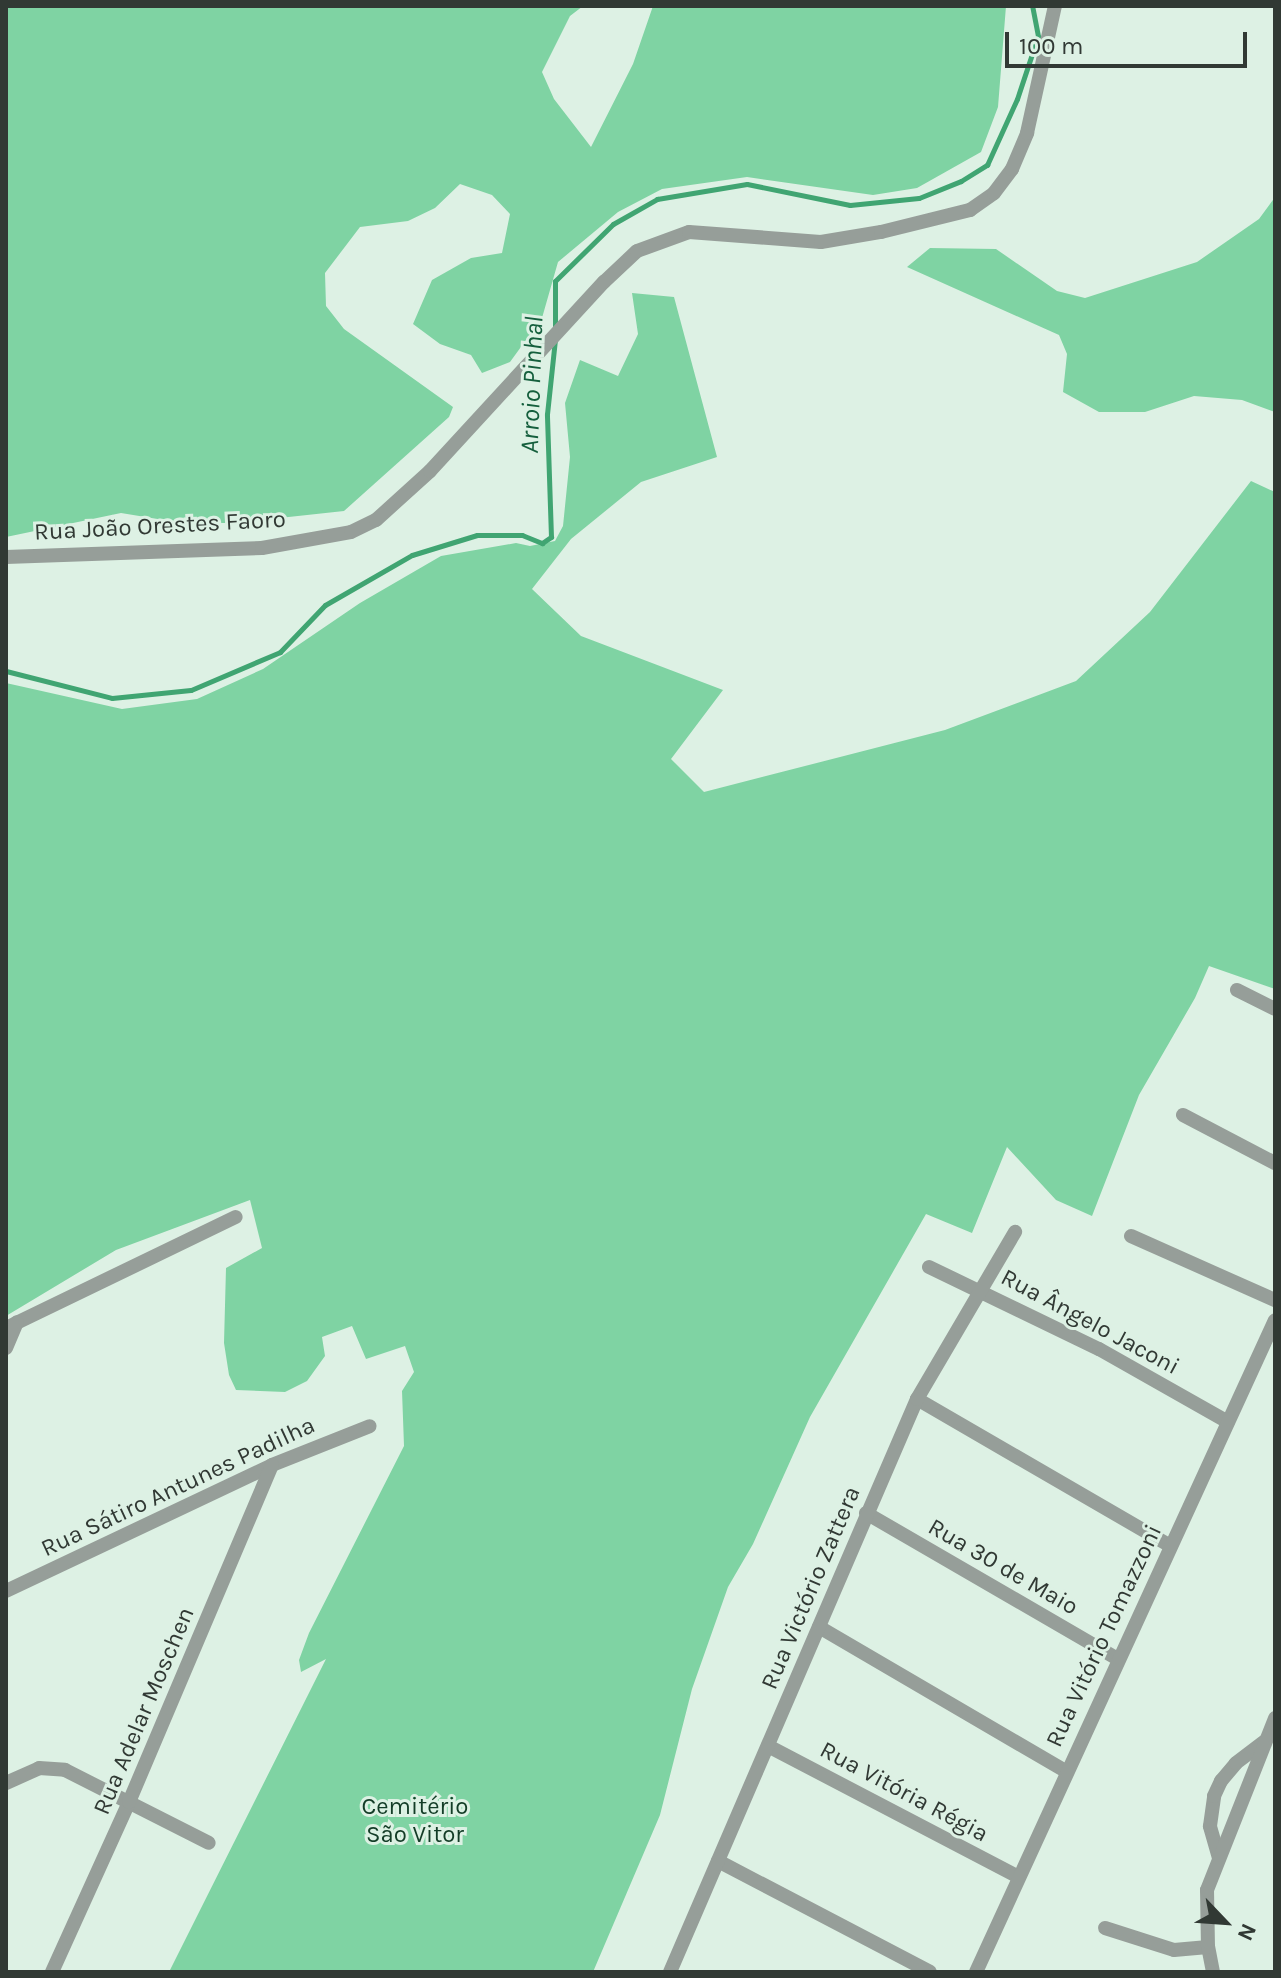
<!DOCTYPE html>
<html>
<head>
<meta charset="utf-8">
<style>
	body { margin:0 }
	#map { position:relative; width:1281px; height:1978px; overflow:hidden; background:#ddf1e4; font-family:Karla,sans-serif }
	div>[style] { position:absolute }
	.green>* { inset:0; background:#7fd3a3 }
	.stream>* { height:5px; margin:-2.5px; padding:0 2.5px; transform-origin:2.5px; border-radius:2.5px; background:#40a572 }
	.street>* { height:14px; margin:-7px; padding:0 7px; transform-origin:7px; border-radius:7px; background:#969e99 }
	span { translate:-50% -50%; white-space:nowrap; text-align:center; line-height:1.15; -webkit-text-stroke:6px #ddf1e4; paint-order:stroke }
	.street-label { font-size:24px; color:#313934 }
	.park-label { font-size:24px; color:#133d27 }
	.water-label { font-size:26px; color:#155f3d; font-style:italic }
	.frame { position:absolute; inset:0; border:8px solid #313934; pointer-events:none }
	.north { position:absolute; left:1185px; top:1882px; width:80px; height:80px; -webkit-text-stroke:6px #ddf1e4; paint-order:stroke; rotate:115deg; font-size:22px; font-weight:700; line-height:32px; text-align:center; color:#313934 }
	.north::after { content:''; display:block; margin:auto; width:28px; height:36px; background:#313934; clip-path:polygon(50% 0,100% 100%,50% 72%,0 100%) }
	.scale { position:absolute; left:1005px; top:32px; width:242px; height:36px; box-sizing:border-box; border:4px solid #313934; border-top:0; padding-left:10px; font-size:24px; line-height:28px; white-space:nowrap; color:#313934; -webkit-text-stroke:6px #ddf1e4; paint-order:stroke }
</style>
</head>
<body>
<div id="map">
	<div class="green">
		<div style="clip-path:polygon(6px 6px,583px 6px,570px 16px,542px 72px,554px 99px,591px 147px,633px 64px,653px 6px,1006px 6px,998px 107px,981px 152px,917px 188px,873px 195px,747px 177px,662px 189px,618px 212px,558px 262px,542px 318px,510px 362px,482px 373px,471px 355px,440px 344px,413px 324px,432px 280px,471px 258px,502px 253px,510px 214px,492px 195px,460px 184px,435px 208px,408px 221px,360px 227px,325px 273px,326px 306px,344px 329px,453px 407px,449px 417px,344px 511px,233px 523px,182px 523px,121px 513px,6px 537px)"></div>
		<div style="clip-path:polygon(1275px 197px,1275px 412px,1242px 400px,1194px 396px,1145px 412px,1099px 412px,1063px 392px,1067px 354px,1059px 335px,907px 267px,930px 248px,996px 249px,1057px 291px,1085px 298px,1197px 262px,1259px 219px)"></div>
		<div style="clip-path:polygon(632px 293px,674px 297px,717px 457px,641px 482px,571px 539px,532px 589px,581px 636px,723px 690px,671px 759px,704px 792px,945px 730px,1076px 681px,1150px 612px,1251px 481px,1275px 492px,1275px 989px,1209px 966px,1195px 998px,1139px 1095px,1092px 1216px,1056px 1200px,1007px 1147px,972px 1233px,926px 1214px,810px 1417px,753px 1544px,728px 1587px,692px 1689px,660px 1815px,593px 1972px,169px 1972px,326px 1659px,301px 1672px,299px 1660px,309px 1633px,404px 1446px,402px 1391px,414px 1372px,405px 1346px,366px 1359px,352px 1326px,322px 1337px,325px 1356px,307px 1381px,285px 1392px,236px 1390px,229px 1375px,224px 1343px,226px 1268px,262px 1248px,250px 1200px,116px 1250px,6px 1316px,6px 683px,122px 709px,197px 699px,263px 669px,360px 603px,441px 556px,516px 543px,530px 546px,555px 541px,563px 526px,570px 457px,565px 403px,580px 360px,618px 376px,638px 334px)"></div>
	</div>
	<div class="stream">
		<div style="left:555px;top:329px;width:48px;rotate:-90deg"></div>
		<div style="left:555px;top:281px;width:81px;rotate:-44.5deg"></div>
		<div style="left:613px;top:224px;width:51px;rotate:-29.6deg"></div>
		<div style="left:657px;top:199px;width:91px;rotate:-9.5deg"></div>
		<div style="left:747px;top:184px;width:105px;rotate:11.5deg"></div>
		<div style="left:850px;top:205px;width:69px;rotate:-5.8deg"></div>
		<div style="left:919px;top:198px;width:45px;rotate:-22deg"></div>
		<div style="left:961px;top:181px;width:31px;rotate:-32deg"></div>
		<div style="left:987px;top:165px;width:72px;rotate:-65.6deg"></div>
		<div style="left:1017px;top:99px;width:66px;rotate:-71.6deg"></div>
		<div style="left:1038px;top:36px;width:31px;rotate:-101deg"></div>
		<div style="left:6px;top:671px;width:109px;rotate:14.3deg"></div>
		<div style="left:112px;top:698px;width:79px;rotate:-5.8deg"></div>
		<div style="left:191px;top:690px;width:97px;rotate:-23.1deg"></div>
		<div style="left:280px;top:652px;width:65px;rotate:-46.2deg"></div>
		<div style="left:325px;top:605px;width:100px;rotate:-29.9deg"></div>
		<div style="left:412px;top:555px;width:68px;rotate:-17.1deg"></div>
		<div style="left:477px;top:535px;width:45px"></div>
		<div style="left:522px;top:535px;width:22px;rotate:22deg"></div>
		<div style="left:542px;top:543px;width:11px;rotate:-34deg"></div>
		<div style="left:551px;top:537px;width:123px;rotate:-91.9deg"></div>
		<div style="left:547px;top:414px;width:75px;rotate:-83.9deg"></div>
	</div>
	<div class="street">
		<div style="left:6px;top:557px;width:256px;rotate:-2deg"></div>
		<div style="left:262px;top:548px;width:90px;rotate:-10.2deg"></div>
		<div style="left:351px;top:532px;width:28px;rotate:-26deg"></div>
		<div style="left:376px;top:520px;width:73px;rotate:-42.2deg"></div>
		<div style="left:430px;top:471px;width:257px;rotate:-47.4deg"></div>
		<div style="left:604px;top:282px;width:45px;rotate:-43.2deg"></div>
		<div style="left:637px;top:251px;width:55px;rotate:-20.1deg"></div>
		<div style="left:689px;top:232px;width:132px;rotate:4.3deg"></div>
		<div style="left:821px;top:242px;width:61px;rotate:-9.5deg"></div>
		<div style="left:881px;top:232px;width:92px;rotate:-13.9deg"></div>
		<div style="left:970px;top:210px;width:29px;rotate:-35deg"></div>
		<div style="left:994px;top:193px;width:30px;rotate:-53deg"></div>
		<div style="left:1012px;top:169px;width:39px;rotate:-67deg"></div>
		<div style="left:1027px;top:133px;width:130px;rotate:-77.6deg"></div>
		<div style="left:1237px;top:990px;width:42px;rotate:26.6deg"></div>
		<div style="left:1183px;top:1115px;width:104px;rotate:27.6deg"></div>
		<div style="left:1131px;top:1236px;width:158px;rotate:24deg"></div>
		<div style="left:929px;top:1267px;width:189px;rotate:25.8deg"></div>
		<div style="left:1099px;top:1349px;width:148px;rotate:29.5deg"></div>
		<div style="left:6px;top:1328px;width:255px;rotate:-25.8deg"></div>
		<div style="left:6px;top:1348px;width:28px;rotate:-67deg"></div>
		<div style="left:917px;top:1399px;width:291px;rotate:30.1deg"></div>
		<div style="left:866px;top:1513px;width:291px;rotate:30.1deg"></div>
		<div style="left:6px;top:1591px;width:294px;rotate:-25.3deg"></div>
		<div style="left:272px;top:1465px;width:105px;rotate:-21.7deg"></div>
		<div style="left:819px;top:1627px;width:287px;rotate:30.3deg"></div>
		<div style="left:768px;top:1746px;width:283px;rotate:27.6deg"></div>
		<div style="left:6px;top:1783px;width:36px;rotate:-24deg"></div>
		<div style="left:39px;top:1768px;width:26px;rotate:4deg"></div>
		<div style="left:65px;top:1770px;width:161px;rotate:26.9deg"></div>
		<div style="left:1219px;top:1858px;width:33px;rotate:-106deg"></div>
		<div style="left:1210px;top:1826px;width:30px;rotate:-82deg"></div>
		<div style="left:1214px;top:1796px;width:17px;rotate:-65deg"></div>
		<div style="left:1221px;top:1781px;width:23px;rotate:-50deg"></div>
		<div style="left:1236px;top:1763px;width:35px;rotate:-37deg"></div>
		<div style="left:718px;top:1861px;width:239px;rotate:27.6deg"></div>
		<div style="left:1105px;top:1928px;width:72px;rotate:17.7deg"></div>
		<div style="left:1174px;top:1950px;width:34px;rotate:-5deg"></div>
		<div style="left:52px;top:1972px;width:187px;rotate:-65.6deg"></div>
		<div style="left:129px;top:1802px;width:366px;rotate:-67deg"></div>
		<div style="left:670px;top:1972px;width:624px;rotate:-66.68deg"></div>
		<div style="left:917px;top:1399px;width:194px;rotate:-59.6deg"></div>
		<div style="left:976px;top:1972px;width:717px;rotate:-65.36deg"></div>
		<div style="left:1213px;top:1972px;width:25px;rotate:-101deg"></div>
		<div style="left:1208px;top:1947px;width:57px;rotate:-91deg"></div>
		<div style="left:1207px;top:1890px;width:185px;rotate:-68.4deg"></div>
	</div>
	<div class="street-label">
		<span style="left:160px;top:526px;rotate:-3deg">Rua João Orestes Faoro</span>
		<span style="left:1090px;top:1322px;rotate:28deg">Rua Ângelo Jaconi</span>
		<span style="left:178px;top:1487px;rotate:-25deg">Rua Sátiro Antunes Padilha</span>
		<span style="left:1003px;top:1567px;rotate:30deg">Rua 30 de Maio</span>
		<span style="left:811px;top:1588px;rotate:-67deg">Rua Victório Zattera</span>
		<span style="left:1104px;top:1636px;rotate:-65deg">Rua Vitório Tomazzoni</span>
		<span style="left:144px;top:1711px;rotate:-67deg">Rua Adelar Moschen</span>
		<span style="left:904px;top:1792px;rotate:28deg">Rua Vitória Régia</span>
	</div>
	<div class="park-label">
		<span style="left:415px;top:1821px">Cemitério<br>São Vitor</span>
	</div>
	<div class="water-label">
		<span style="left:532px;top:385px;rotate:-88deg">Arroio Pinhal</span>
	</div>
	<div class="frame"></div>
	<div class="north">N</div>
	<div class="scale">100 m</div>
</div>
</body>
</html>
